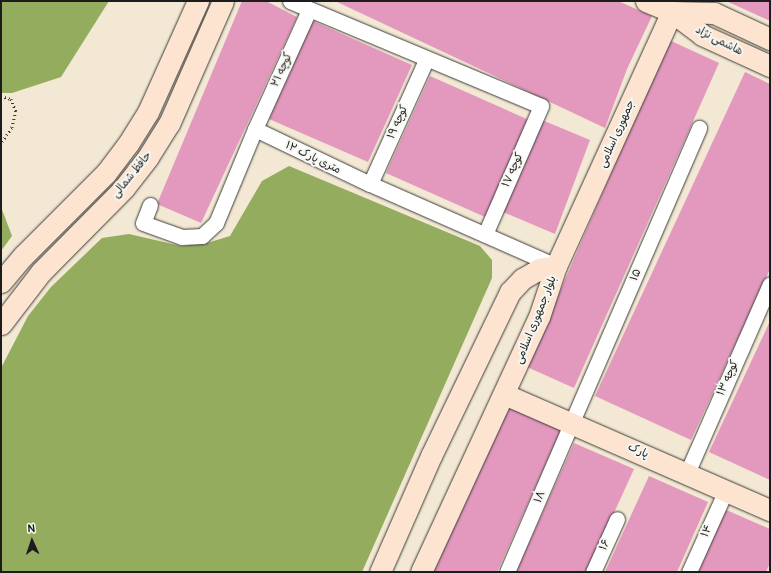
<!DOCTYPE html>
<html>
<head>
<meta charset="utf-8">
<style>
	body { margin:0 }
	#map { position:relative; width:771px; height:573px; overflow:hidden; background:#f2e8d4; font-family:Pangolin,"Playpen Sans Arabic",sans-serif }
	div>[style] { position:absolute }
	.forest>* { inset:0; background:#93ac5e }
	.building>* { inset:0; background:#e398be }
	.path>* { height:2.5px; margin-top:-1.25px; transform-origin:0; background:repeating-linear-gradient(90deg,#3c3b38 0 1px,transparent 0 4px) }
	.roads { filter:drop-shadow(0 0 1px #3c3b38) drop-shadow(0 0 1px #3c3b38) }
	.minor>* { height:15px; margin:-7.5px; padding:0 7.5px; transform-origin:7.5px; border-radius:7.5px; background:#fff }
	.secondary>* { height:21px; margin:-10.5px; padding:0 10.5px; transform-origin:10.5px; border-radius:10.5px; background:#fde4d0 }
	span { translate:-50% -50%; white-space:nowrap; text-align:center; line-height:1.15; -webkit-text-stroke:4px #f6f6f2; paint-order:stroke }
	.street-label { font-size:11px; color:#1c1c1c }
	.frame { position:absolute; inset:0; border:2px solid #1c1c1c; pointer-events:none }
	.north { position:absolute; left:12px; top:521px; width:40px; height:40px; -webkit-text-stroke:3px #f6f6f2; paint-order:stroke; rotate:357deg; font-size:11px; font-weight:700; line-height:16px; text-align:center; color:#1c1c1c }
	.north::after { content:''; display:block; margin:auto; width:14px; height:18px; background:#1c1c1c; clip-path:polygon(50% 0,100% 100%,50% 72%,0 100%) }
</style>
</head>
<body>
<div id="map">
	<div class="forest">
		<div style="clip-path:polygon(1px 1px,109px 1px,61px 77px,12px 93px,1px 93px)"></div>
		<div style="clip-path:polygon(289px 166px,480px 246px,492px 260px,492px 278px,362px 572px,1px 572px,1px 368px,28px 316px,51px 287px,102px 238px,129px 234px,181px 246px,207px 243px,230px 236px,262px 181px)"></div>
		<div style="clip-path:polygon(1px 207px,12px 236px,1px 251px)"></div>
	</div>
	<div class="building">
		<div style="clip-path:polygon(242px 1px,266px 1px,297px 17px,201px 223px,157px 204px)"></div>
		<div style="clip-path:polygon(335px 1px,618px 1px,652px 16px,627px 69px,605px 128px)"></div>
		<div style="clip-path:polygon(726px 1px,770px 1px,770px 21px)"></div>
		<div style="clip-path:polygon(313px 21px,412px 65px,368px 162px,269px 119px)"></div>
		<div style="clip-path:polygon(669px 40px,719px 63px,574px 388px,527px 367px)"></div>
		<div style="clip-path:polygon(745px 72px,770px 84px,770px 269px,691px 440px,595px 396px)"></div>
		<div style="clip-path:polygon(430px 76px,529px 120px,485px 217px,386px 173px)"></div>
		<div style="clip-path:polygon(542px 120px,590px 140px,555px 234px,503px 212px)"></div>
		<div style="clip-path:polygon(770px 321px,770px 480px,709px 452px)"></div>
		<div style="clip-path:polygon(502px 403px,561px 430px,497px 572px,426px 572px)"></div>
		<div style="clip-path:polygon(574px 443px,634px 469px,587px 572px,516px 572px)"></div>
		<div style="clip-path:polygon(649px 476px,708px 502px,677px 572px,605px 572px)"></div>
		<div style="clip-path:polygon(724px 509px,770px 529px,770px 563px,766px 572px,695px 572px)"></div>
	</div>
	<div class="path">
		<div style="left:1px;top:96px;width:10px;rotate:17deg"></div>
		<div style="left:11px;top:99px;width:13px;rotate:67deg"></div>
		<div style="left:16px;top:111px;width:17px;rotate:103deg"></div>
		<div style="left:12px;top:128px;width:19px;rotate:125deg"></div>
	</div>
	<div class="roads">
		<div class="minor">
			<div style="left:290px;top:1px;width:272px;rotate:22.7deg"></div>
			<div style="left:541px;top:106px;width:140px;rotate:113.6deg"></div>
			<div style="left:255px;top:129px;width:131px;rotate:-65.6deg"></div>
			<div style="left:370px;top:184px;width:136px;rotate:-65.7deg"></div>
			<div style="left:150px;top:205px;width:19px;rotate:111deg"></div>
			<div style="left:143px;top:223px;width:41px;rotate:19.7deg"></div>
			<div style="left:182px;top:237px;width:20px;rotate:-3deg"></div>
			<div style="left:202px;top:236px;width:19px;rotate:-43deg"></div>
			<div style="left:216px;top:223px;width:102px;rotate:-67.5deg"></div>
			<div style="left:255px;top:129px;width:127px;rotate:25.6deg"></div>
			<div style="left:370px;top:184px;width:203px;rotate:23.8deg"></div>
			<div style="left:687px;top:473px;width:206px;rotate:-66.3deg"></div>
			<div style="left:507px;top:572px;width:484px;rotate:-66.6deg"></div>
			<div style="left:593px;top:572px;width:58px;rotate:-65.6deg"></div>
			<div style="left:689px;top:572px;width:90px;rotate:-65.7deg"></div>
		</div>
		<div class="secondary">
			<div style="left:646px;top:1px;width:28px;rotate:23deg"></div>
			<div style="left:672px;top:12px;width:38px;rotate:37deg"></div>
			<div style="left:702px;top:35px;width:75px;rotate:24.5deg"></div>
			<div style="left:672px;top:12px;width:42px;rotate:1.4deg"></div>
			<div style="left:714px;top:13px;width:62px;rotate:24.9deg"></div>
			<div style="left:1px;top:282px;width:34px;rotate:-50deg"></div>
			<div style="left:23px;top:256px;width:117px;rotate:-45deg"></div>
			<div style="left:106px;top:173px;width:36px;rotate:-53deg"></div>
			<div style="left:128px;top:144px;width:38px;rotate:-58deg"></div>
			<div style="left:148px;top:112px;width:122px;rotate:-65.8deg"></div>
			<div style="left:1px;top:324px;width:66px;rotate:-52.4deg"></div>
			<div style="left:41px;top:272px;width:118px;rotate:-45.3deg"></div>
			<div style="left:124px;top:188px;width:39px;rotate:-52deg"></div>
			<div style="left:148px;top:157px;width:39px;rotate:-58deg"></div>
			<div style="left:169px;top:124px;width:134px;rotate:-66.3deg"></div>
			<div style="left:504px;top:394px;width:290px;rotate:23.6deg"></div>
			<div style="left:380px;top:572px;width:127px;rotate:-66.3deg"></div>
			<div style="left:431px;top:456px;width:182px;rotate:-64.3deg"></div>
			<div style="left:510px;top:292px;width:18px;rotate:-47deg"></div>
			<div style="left:522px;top:279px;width:20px;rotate:-30deg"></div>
			<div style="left:539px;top:269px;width:17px;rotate:-10deg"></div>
			<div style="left:421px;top:572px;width:281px;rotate:-65.2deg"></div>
			<div style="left:539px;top:317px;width:54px;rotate:-71.6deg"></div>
			<div style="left:556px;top:266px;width:279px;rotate:-65.5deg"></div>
		</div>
	</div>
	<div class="street-label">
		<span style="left:719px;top:41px;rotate:27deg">هاشمی نژاد</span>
		<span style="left:282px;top:70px;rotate:-66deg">کوچه ۲۱</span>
		<span style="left:398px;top:122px;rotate:-66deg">کوچه ۱۹</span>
		<span style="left:617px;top:134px;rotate:-66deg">جمهوری اسلامی</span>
		<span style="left:313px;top:158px;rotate:26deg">۱۲ متری پارک</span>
		<span style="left:513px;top:170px;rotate:-66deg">کوچه ۱۷</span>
		<span style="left:132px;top:175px;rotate:-51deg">حافظ شمالی</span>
		<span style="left:636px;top:275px;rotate:-67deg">۱۵</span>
		<span style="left:536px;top:320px;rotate:-68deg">بلوار جمهوری اسلامی</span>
		<span style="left:728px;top:378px;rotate:-66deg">کوچه ۱۳</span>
		<span style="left:638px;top:451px;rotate:24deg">پارک</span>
		<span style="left:540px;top:497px;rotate:-67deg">۱۸</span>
		<span style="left:707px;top:531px;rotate:-66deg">۱۴</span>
		<span style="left:605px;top:545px;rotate:-66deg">۱۶</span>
	</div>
	<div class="frame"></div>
	<div class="north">N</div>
</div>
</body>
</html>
